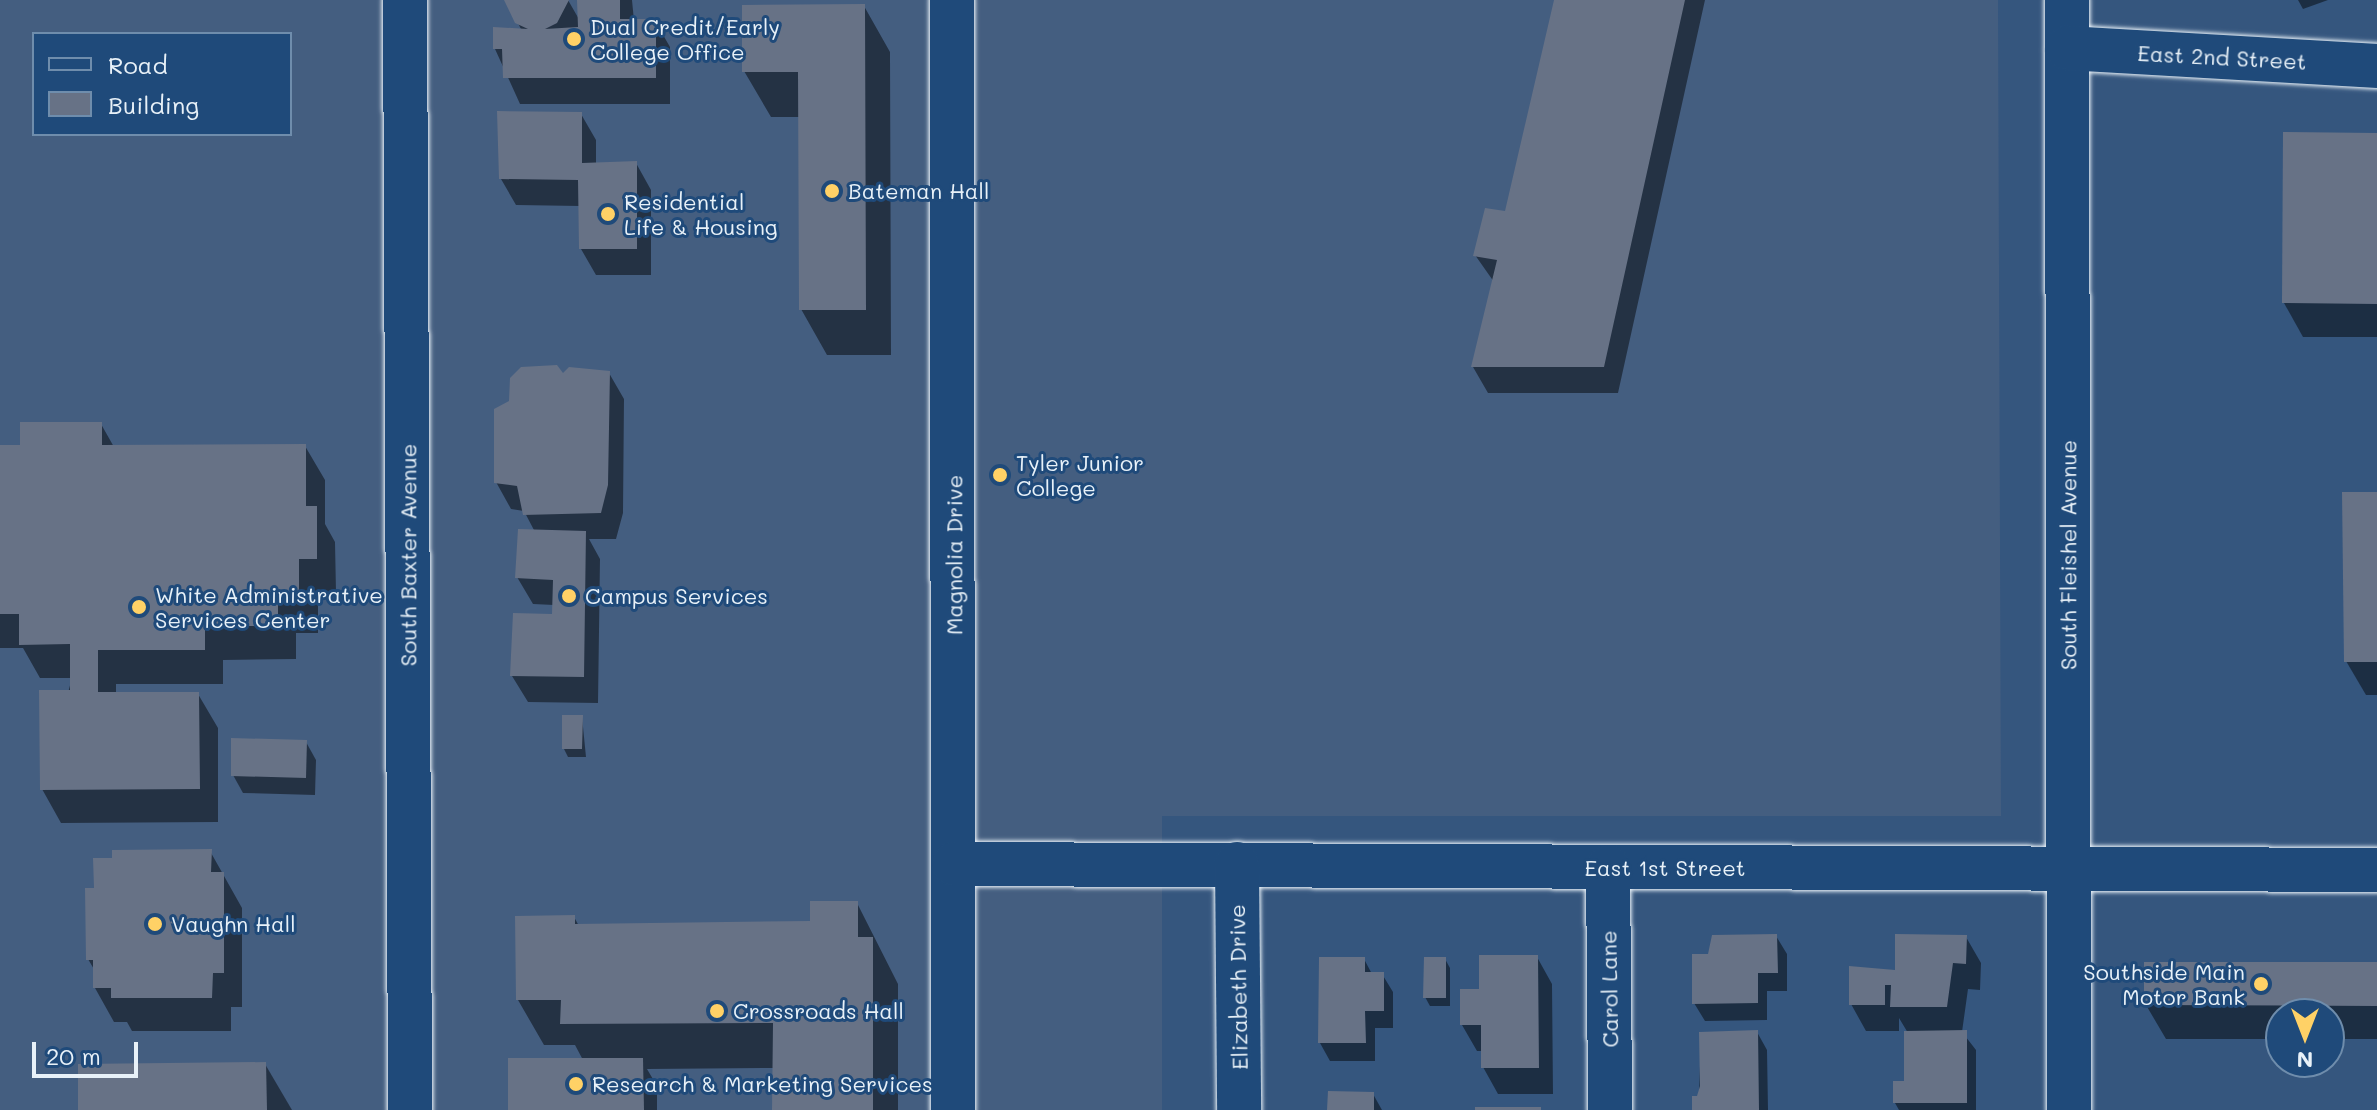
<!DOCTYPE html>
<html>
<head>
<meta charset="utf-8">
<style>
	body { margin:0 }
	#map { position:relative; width:2377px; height:1110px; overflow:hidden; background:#35567e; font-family:Mali,sans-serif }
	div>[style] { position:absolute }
	.built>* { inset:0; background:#445e80 }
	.shadow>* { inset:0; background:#0007 }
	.building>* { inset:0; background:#677286 }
	.roads { filter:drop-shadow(0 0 2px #e8f1f8) drop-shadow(0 0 2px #e8f1f8) }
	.minor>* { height:44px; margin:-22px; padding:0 22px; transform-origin:22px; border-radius:22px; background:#1f4a7a }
	.dots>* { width:22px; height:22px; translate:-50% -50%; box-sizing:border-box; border:4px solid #1f4a7a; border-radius:50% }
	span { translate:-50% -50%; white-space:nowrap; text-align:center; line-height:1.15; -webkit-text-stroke:6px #1f4a7a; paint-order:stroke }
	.poi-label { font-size:22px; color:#e8f1f8 }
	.left { translate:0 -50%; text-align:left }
	.right { translate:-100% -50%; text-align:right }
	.street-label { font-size:22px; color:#e8f1f8 }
	.legend { position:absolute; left:32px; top:32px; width:260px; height:104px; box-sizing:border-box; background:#1f4a7a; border:2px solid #6f8dac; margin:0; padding:10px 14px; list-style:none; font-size:24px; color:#e8f1f8 }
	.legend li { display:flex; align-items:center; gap:16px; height:40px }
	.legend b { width:40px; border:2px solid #6f8dac }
	.north { position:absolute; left:2265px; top:998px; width:80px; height:80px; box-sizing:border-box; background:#1f4a7a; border:2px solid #6f8dac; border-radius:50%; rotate:180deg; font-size:22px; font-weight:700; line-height:32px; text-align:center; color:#e8f1f8 }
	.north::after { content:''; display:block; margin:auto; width:28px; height:36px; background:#ffd166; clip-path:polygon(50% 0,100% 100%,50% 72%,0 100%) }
	.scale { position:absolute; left:32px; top:1042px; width:106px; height:36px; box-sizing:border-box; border:4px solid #e8f1f8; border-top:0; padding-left:10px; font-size:24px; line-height:28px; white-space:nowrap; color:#e8f1f8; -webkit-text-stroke:6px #1f4a7a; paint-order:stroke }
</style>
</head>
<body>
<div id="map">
	<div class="built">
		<div style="clip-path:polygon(evenodd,0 0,1998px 0,2001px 816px,1162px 816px,1162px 1110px,0 1110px,0 0,34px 34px,290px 34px,290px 134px,34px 134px,34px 34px)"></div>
	</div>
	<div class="shadow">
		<div style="clip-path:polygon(506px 0,568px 0,580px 21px,579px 0,632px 0,634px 21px,655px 21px,670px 47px,670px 104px,520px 104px,495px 49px,522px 31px)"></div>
		<div style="clip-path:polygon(1556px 0,1705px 0,1618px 393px,1488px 393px,1473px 367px,1494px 282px,1475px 255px,1507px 213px)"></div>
		<div style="clip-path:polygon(2298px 0,2328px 0,2303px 9px)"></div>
		<div style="clip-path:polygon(864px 6px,890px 52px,891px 355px,827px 355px,801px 309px,800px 117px,771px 117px,744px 71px)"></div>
		<div style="clip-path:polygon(581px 114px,596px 140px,596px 164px,636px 163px,651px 190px,651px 275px,596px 275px,581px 249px,580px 206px,516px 205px,501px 179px)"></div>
		<div style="clip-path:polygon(2377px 135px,2377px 337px,2303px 337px,2284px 303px)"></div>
		<div style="clip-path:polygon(609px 373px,624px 399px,623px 513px,616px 539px,589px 539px,600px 559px,598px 703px,528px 702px,512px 676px,554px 616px,554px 605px,533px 604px,517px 577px,535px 532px,524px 511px,511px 509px,496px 482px,563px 376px)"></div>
		<div style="clip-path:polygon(101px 424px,114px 447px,305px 446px,325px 480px,325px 524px,335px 542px,336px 592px,318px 592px,318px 633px,296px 633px,296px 659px,223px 660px,223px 684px,116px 684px,116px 694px,198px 694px,218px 728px,218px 822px,61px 823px,42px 789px,72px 678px,40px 678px,23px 648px,0 648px,0 447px,22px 447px)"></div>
		<div style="clip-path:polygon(2377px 494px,2377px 695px,2366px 695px,2346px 661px)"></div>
		<div style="clip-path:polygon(582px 717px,586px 757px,568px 757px,564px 749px)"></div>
		<div style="clip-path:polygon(306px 742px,316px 760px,315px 795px,243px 793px,233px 775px)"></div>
		<div style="clip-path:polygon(210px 851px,242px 908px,242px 1007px,231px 1007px,231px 1031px,132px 1031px,127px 1022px,114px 1022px,95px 988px,95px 971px,88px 959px,96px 890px)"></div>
		<div style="clip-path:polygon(857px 903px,898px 984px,898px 1110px,774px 1110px,774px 1068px,647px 1069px,657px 1086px,657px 1110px,510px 1110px,583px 1060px,575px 1045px,544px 1045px,518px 1000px,574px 917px,579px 926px,812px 923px)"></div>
		<div style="clip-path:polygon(1776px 936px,1787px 954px,1787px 991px,1767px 991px,1767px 1020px,1705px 1021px,1694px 1003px,1710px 956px)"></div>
		<div style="clip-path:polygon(1966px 937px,1981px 963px,1980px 990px,1968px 989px,1962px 1032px,1976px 1050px,1976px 1110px,1899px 1110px,1895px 1103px,1906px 1083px,1908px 1033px,1899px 1018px,1899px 1031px,1866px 1031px,1851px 1004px,1897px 973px)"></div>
		<div style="clip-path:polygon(1537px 957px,1552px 984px,1553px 1094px,1498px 1094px,1483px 1067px,1483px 1051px,1477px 1051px,1462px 1025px,1481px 991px)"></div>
		<div style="clip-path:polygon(1364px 959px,1372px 974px,1382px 974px,1393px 992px,1393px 1028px,1375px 1028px,1375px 1061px,1330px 1061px,1320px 1043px)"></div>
		<div style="clip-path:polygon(1445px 959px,1450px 968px,1450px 1006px,1430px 1006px,1425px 997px)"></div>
		<div style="clip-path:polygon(2377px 964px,2377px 1039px,2329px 1039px,2329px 1014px,2281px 1014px,2281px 1039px,2166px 1039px,2146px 1005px)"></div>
		<div style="clip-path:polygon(1757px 1032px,1767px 1050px,1768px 1110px,1694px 1110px,1699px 1098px,1701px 1034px)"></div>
		<div style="clip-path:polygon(265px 1064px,292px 1110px,80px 1110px)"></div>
		<div style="clip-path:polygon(1373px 1094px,1382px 1110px,1328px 1110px)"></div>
	</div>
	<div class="building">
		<div style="clip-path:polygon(504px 0,569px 0,557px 23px,545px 29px,578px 27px,577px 0,620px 0,620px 19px,656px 19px,656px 78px,503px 78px,502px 49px,493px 49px,493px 27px,528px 29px,515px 23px)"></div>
		<div style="clip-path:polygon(1554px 0,1685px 0,1604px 367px,1471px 367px,1497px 260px,1473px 256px,1485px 208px,1505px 211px)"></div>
		<div style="clip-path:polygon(865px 4px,866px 310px,799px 310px,798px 72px,742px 72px,742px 5px)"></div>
		<div style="clip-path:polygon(497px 111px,582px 112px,582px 163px,637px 161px,637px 249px,579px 249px,578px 180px,499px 179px)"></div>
		<div style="clip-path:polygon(2283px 132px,2377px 133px,2377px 304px,2282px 303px)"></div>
		<div style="clip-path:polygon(557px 365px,563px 373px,569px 367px,610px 371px,608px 485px,601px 513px,523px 515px,517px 486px,494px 483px,494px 409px,509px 401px,510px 378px,521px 367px)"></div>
		<div style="clip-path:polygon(20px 422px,102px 422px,102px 445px,306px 444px,306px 506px,317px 506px,317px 559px,299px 559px,299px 599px,278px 600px,278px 626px,205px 626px,205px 650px,98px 650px,98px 692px,199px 692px,200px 789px,40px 790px,39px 690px,70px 690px,70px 644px,19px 645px,19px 614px,0 614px,0 445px,20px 445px)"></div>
		<div style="clip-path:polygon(2342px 492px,2377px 492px,2377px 662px,2344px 662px)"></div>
		<div style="clip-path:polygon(518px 529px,586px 531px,584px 677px,510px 676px,513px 613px,552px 614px,553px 580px,515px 578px)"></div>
		<div style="clip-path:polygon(562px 715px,583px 715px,582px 749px,562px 749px)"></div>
		<div style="clip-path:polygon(231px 738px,307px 740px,306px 778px,231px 776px)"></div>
		<div style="clip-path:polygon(212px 849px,211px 872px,224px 872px,224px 973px,213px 973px,212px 998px,111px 998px,111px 988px,93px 988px,93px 960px,86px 960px,85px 888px,94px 888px,93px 858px,112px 858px,112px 850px)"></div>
		<div style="clip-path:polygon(810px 901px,858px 901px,858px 937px,873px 937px,873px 1110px,772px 1110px,773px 1023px,560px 1024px,561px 1000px,516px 1000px,515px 916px,575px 915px,575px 924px,810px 921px)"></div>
		<div style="clip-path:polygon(1777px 934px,1778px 973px,1758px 973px,1758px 1003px,1692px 1004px,1692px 954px,1708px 954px,1712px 935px)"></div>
		<div style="clip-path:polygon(1895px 934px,1967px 935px,1966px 964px,1953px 963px,1947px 1007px,1890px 1007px,1891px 985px,1885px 985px,1885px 1005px,1849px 1005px,1849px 966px,1895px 970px)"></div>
		<div style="clip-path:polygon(1479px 955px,1538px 955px,1539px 1068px,1481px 1068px,1481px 1025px,1460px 1025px,1460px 989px,1479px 989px)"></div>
		<div style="clip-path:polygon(1319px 957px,1365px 957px,1365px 972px,1384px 972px,1384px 1011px,1365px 1011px,1366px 1043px,1318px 1043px)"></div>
		<div style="clip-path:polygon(1424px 957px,1446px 957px,1446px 998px,1423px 998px)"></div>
		<div style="clip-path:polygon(2144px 962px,2377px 962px,2377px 1006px,2144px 1005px)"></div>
		<div style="clip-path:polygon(1758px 1030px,1759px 1110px,1692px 1110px,1692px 1096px,1697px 1096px,1700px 1086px,1699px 1032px)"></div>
		<div style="clip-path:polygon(1967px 1030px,1967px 1103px,1893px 1103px,1893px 1081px,1904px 1081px,1904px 1031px)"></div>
		<div style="clip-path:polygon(508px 1058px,643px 1058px,644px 1110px,508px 1110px)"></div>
		<div style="clip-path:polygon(266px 1062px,267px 1110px,78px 1110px,78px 1064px)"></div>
		<div style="clip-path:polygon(1328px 1091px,1374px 1092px,1374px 1110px,1327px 1110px)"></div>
		<div style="clip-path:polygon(1475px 1107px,1541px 1107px,1541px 1110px,1475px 1110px)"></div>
	</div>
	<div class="roads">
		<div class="minor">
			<div style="left:405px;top:0;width:1110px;rotate:89.74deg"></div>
			<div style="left:952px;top:0;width:1110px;rotate:89.95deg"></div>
			<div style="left:2067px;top:0;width:1110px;rotate:89.9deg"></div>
			<div style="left:2067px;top:48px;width:311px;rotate:3.3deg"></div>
			<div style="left:954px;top:864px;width:1423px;rotate:0.24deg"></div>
			<div style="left:1237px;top:864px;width:246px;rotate:89.5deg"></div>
			<div style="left:1608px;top:867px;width:243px;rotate:89.5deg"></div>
		</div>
	</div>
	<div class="dots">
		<div style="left:574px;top:39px;background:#ffd166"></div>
		<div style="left:832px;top:191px;background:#ffd166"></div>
		<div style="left:608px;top:214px;background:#ffd166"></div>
		<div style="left:1000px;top:475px;background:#ffd166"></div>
		<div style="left:569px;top:596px;background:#ffd166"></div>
		<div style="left:139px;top:607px;background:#ffd166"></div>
		<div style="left:155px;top:924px;background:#ffd166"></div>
		<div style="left:2261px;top:984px;background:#ffd166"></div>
		<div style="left:717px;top:1011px;background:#ffd166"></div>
		<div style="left:576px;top:1084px;background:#ffd166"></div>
	</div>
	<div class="poi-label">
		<span class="left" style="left:590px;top:39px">Dual Credit/Early<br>College Office</span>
		<span class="left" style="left:848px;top:191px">Bateman Hall</span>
		<span class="left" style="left:624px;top:214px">Residential<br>Life &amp; Housing</span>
		<span class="left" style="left:1016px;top:475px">Tyler Junior<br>College</span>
		<span class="left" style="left:155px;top:607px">White Administrative<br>Services Center</span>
		<span class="left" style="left:585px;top:596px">Campus Services</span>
		<span class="left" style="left:171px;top:924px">Vaughn Hall</span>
		<span class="right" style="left:2245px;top:984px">Southside Main<br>Motor Bank</span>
		<span class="left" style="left:733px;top:1011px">Crossroads Hall</span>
		<span class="left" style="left:592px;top:1084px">Research &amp; Marketing Services</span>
	</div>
	<div class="street-label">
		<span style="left:2222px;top:57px;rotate:3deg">East 2nd Street</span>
		<span style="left:408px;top:555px;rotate:-90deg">South Baxter Avenue</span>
		<span style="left:954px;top:555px;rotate:-90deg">Magnolia Drive</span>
		<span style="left:2068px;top:555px;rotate:-90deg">South Fleishel Avenue</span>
		<span style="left:1665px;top:868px">East 1st Street</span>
		<span style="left:1238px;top:987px;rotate:-91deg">Elizabeth Drive</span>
		<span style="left:1609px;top:989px;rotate:-91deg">Carol Lane</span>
	</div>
	<ul class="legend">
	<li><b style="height:10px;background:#1f4a7a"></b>Road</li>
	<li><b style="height:22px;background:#677286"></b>Building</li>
	</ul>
	<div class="north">N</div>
	<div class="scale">20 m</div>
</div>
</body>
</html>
